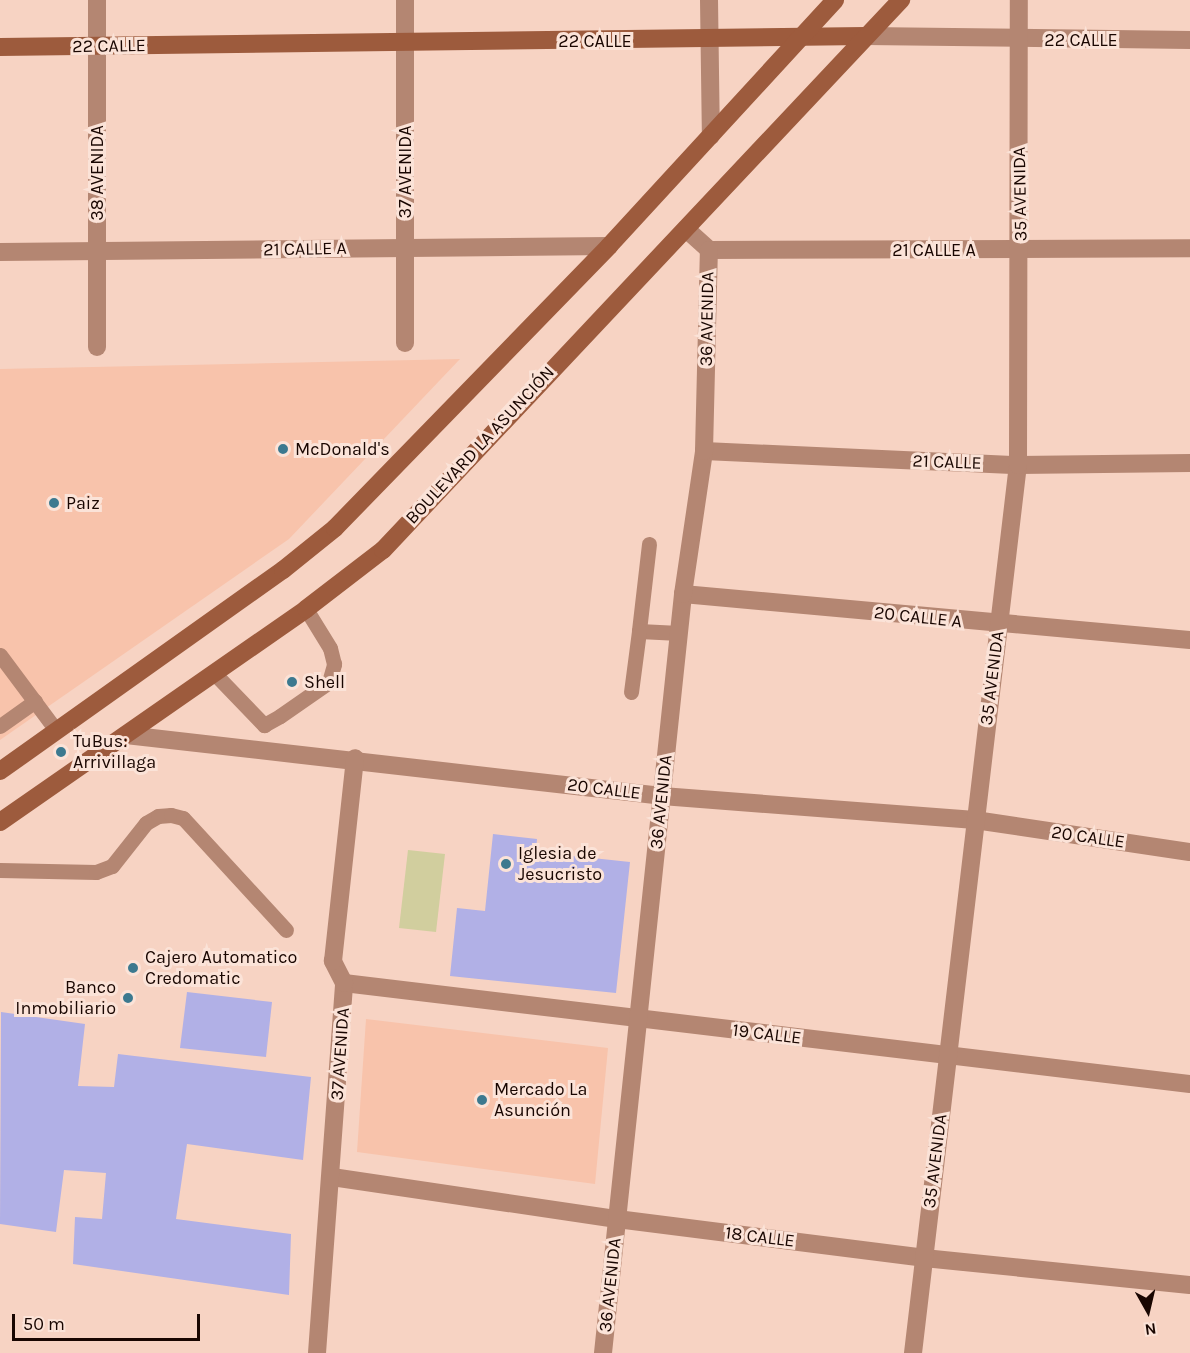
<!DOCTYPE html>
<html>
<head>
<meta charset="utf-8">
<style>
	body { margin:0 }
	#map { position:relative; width:1190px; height:1353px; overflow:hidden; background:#f7d3c3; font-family:Karla,sans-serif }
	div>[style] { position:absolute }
	.built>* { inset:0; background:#f8c3ab }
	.green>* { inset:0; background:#d1ce9e }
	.building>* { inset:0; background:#b1b0e6 }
	.lane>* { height:15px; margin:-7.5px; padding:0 7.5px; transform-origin:7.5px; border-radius:7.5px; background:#b48672 }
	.street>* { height:18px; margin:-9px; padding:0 9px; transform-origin:9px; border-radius:9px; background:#b48672 }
	.secondary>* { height:18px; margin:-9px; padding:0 9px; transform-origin:9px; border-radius:9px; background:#9d5b3d }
	.dots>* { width:16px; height:16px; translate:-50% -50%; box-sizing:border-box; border:3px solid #fbe3d8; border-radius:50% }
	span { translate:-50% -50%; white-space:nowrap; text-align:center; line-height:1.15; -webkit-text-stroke:6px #fbe3d8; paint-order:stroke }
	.street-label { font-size:18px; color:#190601 }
	.poi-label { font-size:18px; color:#190601 }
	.left { translate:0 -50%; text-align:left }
	.right { translate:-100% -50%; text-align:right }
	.north { position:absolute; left:1118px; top:1281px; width:60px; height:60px; -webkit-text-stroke:4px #fbe3d8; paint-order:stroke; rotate:172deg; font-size:16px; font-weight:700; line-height:24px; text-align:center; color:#190601 }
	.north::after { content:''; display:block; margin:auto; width:21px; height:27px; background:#190601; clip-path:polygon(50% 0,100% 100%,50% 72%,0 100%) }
	.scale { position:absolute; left:12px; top:1314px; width:188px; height:27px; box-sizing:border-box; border:3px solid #190601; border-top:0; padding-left:8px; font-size:18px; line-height:21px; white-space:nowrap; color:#190601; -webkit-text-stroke:4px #fbe3d8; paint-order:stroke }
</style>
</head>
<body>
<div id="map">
	<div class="built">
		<div style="clip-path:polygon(460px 359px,289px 539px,0 740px,0 369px)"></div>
		<div style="clip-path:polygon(366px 1019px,608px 1048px,595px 1184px,357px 1152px)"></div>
	</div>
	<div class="green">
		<div style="clip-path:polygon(408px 850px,445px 854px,436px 932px,399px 928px)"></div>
	</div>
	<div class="building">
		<div style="clip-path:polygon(493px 834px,537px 839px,536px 852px,630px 862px,616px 993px,450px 976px,457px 908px,485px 911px)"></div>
		<div style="clip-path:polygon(187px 992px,272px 1002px,266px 1057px,180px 1048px)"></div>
		<div style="clip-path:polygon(1px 1012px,85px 1024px,78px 1086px,114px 1087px,118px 1054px,311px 1077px,303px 1160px,187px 1144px,176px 1219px,291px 1234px,289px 1295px,73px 1264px,75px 1217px,102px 1219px,106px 1173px,64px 1170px,56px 1232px,0 1224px)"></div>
	</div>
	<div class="lane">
		<div style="left:649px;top:544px;width:88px;rotate:96.6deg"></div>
		<div style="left:639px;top:631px;width:40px;rotate:2.9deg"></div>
		<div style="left:0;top:655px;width:94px;rotate:53.3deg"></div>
		<div style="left:213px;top:672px;width:74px;rotate:46.1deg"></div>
		<div style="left:264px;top:725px;width:18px;rotate:-29deg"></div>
		<div style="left:280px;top:716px;width:60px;rotate:-34.8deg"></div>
		<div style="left:329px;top:682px;width:19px;rotate:-74deg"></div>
		<div style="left:334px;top:664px;width:16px;rotate:-104deg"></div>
		<div style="left:330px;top:648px;width:46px;rotate:-121.6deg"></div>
		<div style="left:631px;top:692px;width:62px;rotate:-82.5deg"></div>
		<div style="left:0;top:726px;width:43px;rotate:-35.5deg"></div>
		<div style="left:0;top:870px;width:96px;rotate:1.2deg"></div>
		<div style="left:96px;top:872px;width:17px;rotate:-21deg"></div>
		<div style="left:112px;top:866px;width:55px;rotate:-51.7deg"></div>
		<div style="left:146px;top:823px;width:14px;rotate:-30deg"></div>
		<div style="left:158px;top:816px;width:13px;rotate:-4deg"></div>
		<div style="left:171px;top:815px;width:12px;rotate:14deg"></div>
		<div style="left:183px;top:818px;width:152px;rotate:47.4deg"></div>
	</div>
	<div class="street">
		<div style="left:709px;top:0;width:136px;rotate:89.2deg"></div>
		<div style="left:866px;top:36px;width:324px;rotate:0.7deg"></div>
		<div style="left:686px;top:229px;width:31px;rotate:42deg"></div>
		<div style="left:709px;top:250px;width:481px;rotate:-0.2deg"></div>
		<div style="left:0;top:252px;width:609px;rotate:-0.56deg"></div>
		<div style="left:405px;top:343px;width:343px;rotate:-90deg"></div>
		<div style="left:97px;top:347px;width:347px;rotate:-90deg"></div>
		<div style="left:704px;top:451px;width:314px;rotate:2.6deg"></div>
		<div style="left:1018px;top:465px;width:172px;rotate:-0.7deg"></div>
		<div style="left:683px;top:594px;width:509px;rotate:5.18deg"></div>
		<div style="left:126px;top:735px;width:539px;rotate:6.49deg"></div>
		<div style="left:662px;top:796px;width:314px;rotate:4.4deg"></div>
		<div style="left:975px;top:820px;width:217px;rotate:8.5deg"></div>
		<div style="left:344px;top:983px;width:852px;rotate:6.81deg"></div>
		<div style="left:332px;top:1177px;width:288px;rotate:8.4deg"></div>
		<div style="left:617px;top:1219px;width:309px;rotate:7.2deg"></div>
		<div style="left:924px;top:1258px;width:267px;rotate:5.8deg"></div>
		<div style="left:317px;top:1353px;width:371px;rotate:-85.8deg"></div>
		<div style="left:344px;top:983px;width:25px;rotate:-117deg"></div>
		<div style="left:333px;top:961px;width:204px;rotate:-83.8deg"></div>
		<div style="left:603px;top:1353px;width:763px;rotate:-83.98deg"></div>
		<div style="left:683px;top:594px;width:145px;rotate:-81.6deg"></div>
		<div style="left:704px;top:451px;width:201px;rotate:-88.6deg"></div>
		<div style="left:913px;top:1353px;width:894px;rotate:-83.26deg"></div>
		<div style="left:1018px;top:465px;width:465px;rotate:-89.9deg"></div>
	</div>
	<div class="secondary">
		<div style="left:0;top:47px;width:866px;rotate:-0.73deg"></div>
		<div style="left:0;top:771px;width:347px;rotate:-35.4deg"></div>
		<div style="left:283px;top:570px;width:67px;rotate:-38.9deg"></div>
		<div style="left:335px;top:528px;width:393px;rotate:-45.8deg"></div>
		<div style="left:609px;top:246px;width:334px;rotate:-47.4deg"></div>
		<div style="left:0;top:822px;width:373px;rotate:-34.8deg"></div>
		<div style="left:306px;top:609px;width:97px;rotate:-37.5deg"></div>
		<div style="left:383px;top:550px;width:756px;rotate:-46.72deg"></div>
	</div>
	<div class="dots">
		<div style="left:283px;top:449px;background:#3c798f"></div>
		<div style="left:54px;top:503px;background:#3c798f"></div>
		<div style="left:292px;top:682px;background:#3c798f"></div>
		<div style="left:61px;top:752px;background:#3c798f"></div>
		<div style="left:506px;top:864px;background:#3c798f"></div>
		<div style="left:133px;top:968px;background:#3c798f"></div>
		<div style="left:128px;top:998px;background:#3c798f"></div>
		<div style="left:482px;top:1100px;background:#3c798f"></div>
	</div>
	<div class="street-label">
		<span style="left:1081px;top:40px">22 CALLE</span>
		<span style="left:595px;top:41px">22 CALLE</span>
		<span style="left:109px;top:46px;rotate:-1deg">22 CALLE</span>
		<span style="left:405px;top:172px;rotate:-90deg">37 AVENIDA</span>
		<span style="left:97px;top:173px;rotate:-90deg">38 AVENIDA</span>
		<span style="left:1020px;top:194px;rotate:-91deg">35 AVENIDA</span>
		<span style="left:305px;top:249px;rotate:-1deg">21 CALLE A</span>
		<span style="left:934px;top:250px">21 CALLE A</span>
		<span style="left:707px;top:319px;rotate:-89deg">36 AVENIDA</span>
		<span style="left:480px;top:445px;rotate:-47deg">BOULEVARD LA ASUNCIÓN</span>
		<span style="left:947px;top:462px;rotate:2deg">21 CALLE</span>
		<span style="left:918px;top:617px;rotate:6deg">20 CALLE A</span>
		<span style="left:992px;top:678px;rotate:-83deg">35 AVENIDA</span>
		<span style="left:604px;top:789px;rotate:7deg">20 CALLE</span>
		<span style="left:661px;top:802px;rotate:-84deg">36 AVENIDA</span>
		<span style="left:1088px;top:837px;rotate:8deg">20 CALLE</span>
		<span style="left:767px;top:1034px;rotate:7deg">19 CALLE</span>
		<span style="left:340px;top:1054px;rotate:-86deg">37 AVENIDA</span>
		<span style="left:935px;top:1161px;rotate:-83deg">35 AVENIDA</span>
		<span style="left:760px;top:1237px;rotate:7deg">18 CALLE</span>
		<span style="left:610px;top:1285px;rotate:-84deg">36 AVENIDA</span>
	</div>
	<div class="poi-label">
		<span class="left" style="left:295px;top:449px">McDonald's</span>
		<span class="left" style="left:66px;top:503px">Paiz</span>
		<span class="left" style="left:304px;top:682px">Shell</span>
		<span class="left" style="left:73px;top:752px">TuBus:<br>Arrivillaga</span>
		<span class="left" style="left:518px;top:864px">Iglesia de<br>Jesucristo</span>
		<span class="left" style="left:145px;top:968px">Cajero Automatico<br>Credomatic</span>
		<span class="right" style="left:116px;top:998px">Banco<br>Inmobiliario</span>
		<span class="left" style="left:494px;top:1100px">Mercado La<br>Asunción</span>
	</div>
	<div class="north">N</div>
	<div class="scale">50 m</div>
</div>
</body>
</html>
